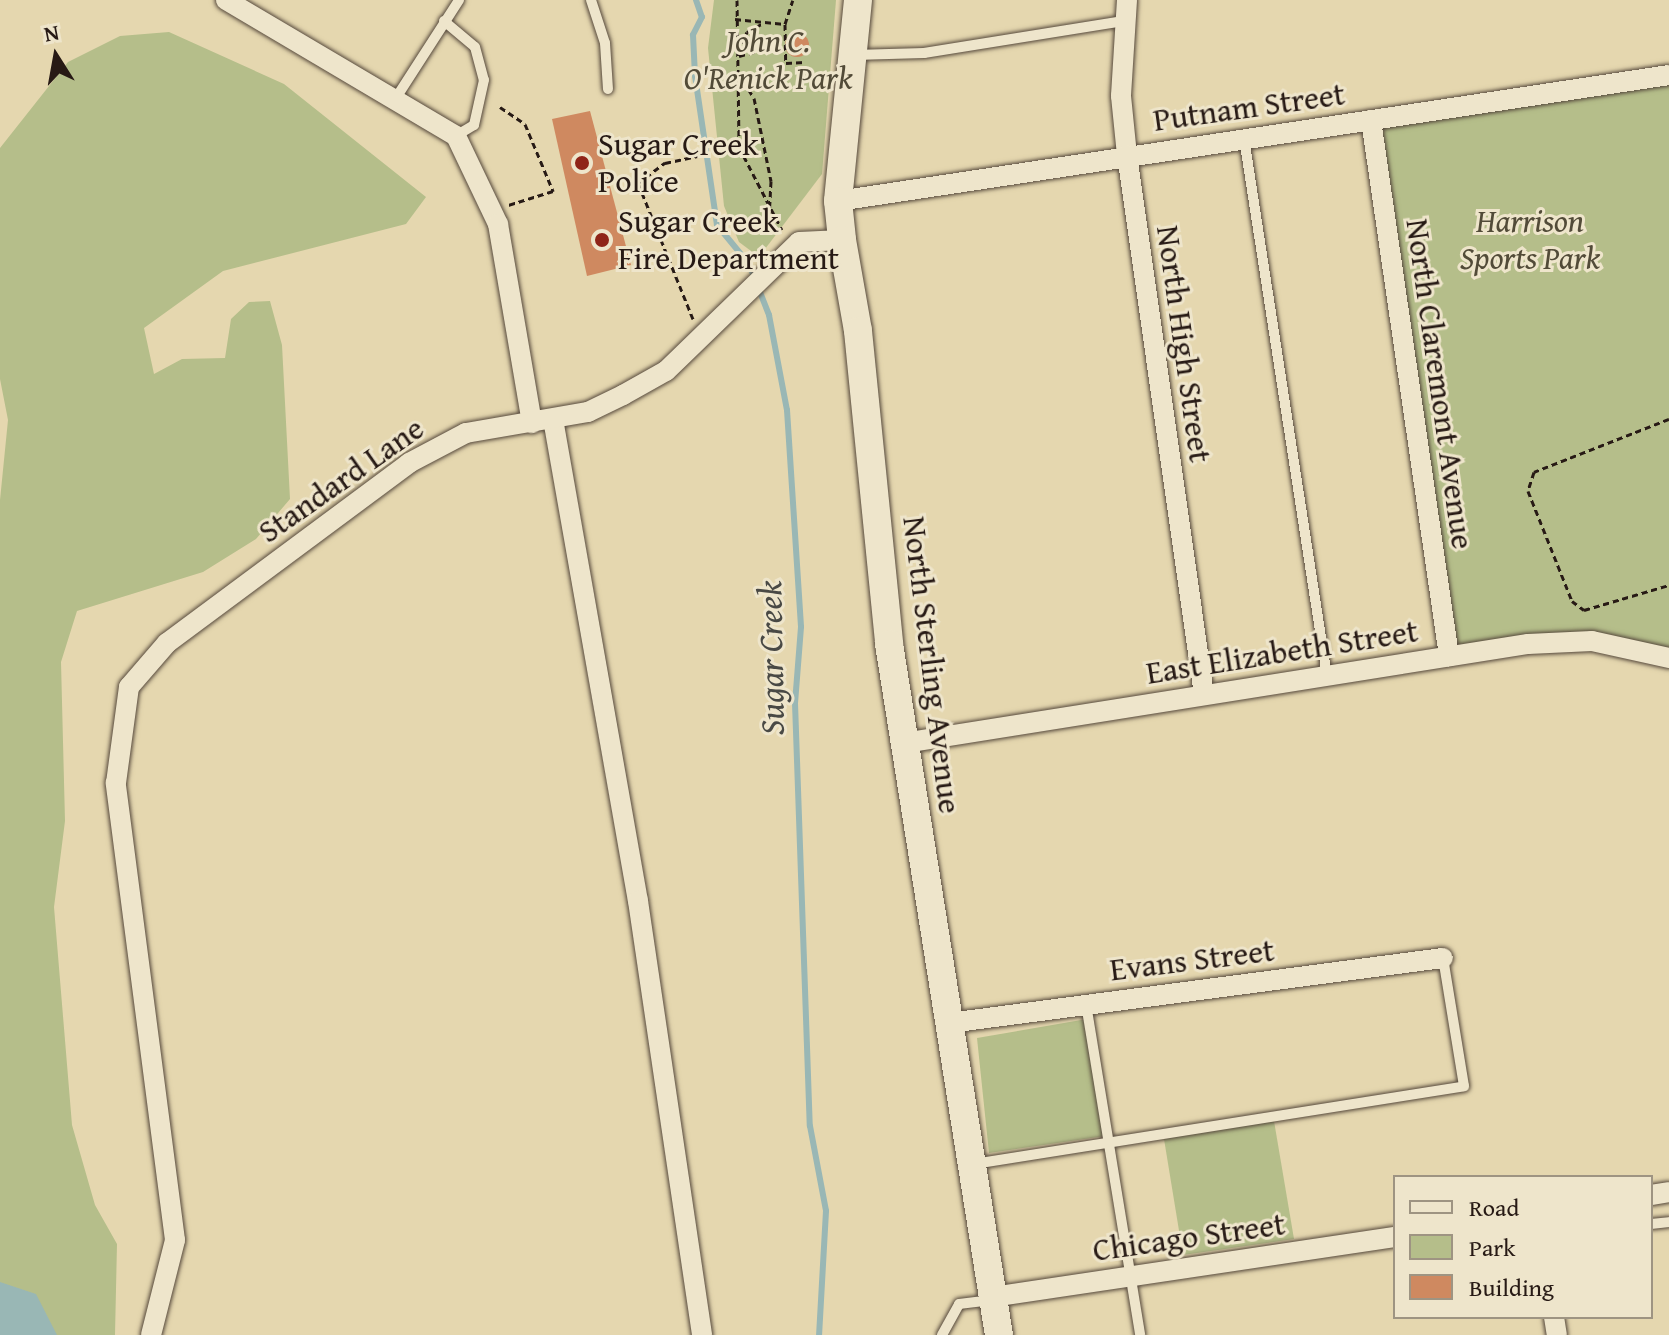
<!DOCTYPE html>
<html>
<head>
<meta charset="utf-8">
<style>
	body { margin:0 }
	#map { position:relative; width:1669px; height:1335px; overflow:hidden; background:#e5d7af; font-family:"Gentium Book Plus",serif }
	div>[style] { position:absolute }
	.green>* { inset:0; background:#b5be8a }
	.water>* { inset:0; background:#99b7b5 }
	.stream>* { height:6px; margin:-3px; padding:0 3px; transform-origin:3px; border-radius:3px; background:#99b7b5 }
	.building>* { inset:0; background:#cf8960 }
	.round { border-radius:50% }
	.path>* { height:3px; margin-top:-1.5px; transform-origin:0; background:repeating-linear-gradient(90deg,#271a15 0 6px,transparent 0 10px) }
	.roads { filter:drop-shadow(0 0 2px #56493c) drop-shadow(0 0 2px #56493c) }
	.lane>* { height:10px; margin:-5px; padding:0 5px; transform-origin:5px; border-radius:5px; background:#eee5cb }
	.street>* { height:20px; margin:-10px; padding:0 10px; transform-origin:10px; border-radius:10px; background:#eee5cb }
	.secondary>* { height:28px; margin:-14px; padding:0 14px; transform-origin:14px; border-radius:14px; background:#eee5cb }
	.dots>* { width:22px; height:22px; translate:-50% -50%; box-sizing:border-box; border:4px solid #eee5cb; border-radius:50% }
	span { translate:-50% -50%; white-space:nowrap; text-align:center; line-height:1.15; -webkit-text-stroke:6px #eee5cb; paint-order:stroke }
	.park-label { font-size:32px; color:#524b38; font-style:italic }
	.street-label { font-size:32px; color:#271a15 }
	.poi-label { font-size:32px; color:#271a15 }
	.left { translate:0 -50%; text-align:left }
	.water-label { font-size:34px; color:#494945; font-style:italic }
	.legend { position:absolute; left:1393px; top:1175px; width:260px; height:144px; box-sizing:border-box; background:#eee5cb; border:2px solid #9e9482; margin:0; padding:10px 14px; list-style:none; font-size:24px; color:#271a15 }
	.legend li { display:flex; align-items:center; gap:16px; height:40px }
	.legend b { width:40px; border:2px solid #9e9482 }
	.north { position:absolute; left:16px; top:16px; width:80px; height:80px; -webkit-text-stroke:6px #eee5cb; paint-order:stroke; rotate:349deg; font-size:22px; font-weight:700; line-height:32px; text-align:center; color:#271a15 }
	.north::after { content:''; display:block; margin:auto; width:28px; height:36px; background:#271a15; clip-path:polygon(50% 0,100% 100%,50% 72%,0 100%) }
</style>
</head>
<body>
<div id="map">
	<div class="green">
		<div style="clip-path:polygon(714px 0,836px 0,822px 174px,759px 257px,739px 242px,724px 206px,708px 48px)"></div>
		<div style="clip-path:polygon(169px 32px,284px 84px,426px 197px,406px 224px,223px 271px,144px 328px,154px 374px,182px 359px,225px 358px,231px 319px,249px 302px,270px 301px,282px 345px,290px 499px,256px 539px,203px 572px,77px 611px,61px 662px,65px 821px,54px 907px,72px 1125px,95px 1205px,117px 1244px,115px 1335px,0 1335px,0 500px,8px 420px,0 379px,0 148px,68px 62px,120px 36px)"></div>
		<div style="clip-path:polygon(1669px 76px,1669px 658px,1592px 641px,1449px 656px,1371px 120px)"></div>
		<div style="clip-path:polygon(1087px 1019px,1105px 1136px,989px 1153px,977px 1038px)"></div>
		<div style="clip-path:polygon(1274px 1121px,1294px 1239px,1183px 1255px,1164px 1139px)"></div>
	</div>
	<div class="water">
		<div style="clip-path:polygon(0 1282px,36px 1294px,57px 1335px,0 1335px)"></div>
	</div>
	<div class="stream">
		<div style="left:696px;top:0;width:18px;rotate:71deg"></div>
		<div style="left:702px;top:17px;width:20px;rotate:117deg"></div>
		<div style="left:693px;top:35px;width:41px;rotate:87.2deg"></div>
		<div style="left:695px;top:76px;width:151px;rotate:81.6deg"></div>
		<div style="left:717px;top:225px;width:50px;rotate:50.6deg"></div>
		<div style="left:749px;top:264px;width:55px;rotate:68.6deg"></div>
		<div style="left:769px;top:315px;width:97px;rotate:79.3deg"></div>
		<div style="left:787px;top:410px;width:217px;rotate:86.3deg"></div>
		<div style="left:801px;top:627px;width:76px;rotate:94.5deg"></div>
		<div style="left:795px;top:703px;width:423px;rotate:88deg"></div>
		<div style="left:810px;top:1126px;width:86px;rotate:79.3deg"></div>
		<div style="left:826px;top:1211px;width:124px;rotate:93.2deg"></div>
	</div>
	<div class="building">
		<div class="round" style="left:785px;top:33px;width:24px;height:24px"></div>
		<div style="clip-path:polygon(590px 111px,631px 265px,587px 276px,552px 119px)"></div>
	</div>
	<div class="path">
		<div style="left:737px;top:0;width:147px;rotate:89.2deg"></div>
		<div style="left:739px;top:147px;width:93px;rotate:62.6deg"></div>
		<div style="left:735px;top:19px;width:50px;rotate:5.7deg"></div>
		<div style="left:785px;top:24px;width:25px;rotate:-72deg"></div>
		<div style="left:785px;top:24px;width:39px;rotate:89deg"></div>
		<div style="left:786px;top:63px;width:19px;rotate:-3deg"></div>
		<div style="left:740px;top:53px;width:22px;rotate:-72deg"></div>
		<div style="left:747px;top:32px;width:18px;rotate:-29deg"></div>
		<div style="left:739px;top:56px;width:31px;rotate:-15deg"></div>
		<div style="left:743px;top:81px;width:20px;rotate:57deg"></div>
		<div style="left:754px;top:98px;width:85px;rotate:78.4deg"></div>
		<div style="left:771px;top:181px;width:33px;rotate:93deg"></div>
		<div style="left:500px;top:107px;width:30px;rotate:34deg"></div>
		<div style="left:525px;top:124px;width:73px;rotate:67.3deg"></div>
		<div style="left:553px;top:191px;width:47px;rotate:162.7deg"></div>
		<div style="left:693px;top:319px;width:147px;rotate:-112deg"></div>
		<div style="left:638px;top:183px;width:34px;rotate:-37deg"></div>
		<div style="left:665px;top:163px;width:76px;rotate:-12.2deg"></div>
		<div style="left:1669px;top:419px;width:145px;rotate:158.6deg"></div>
		<div style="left:1534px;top:472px;width:20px;rotate:108deg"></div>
		<div style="left:1528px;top:491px;width:118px;rotate:68.2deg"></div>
		<div style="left:1572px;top:601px;width:15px;rotate:37deg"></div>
		<div style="left:1584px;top:610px;width:89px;rotate:-16.4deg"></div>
	</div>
	<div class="roads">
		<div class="lane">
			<div style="left:591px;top:0;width:45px;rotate:72deg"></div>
			<div style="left:605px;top:43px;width:46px;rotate:86.3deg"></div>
			<div style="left:444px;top:21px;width:40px;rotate:40deg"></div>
			<div style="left:475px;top:47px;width:34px;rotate:75deg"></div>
			<div style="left:484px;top:80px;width:46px;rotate:102.5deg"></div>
			<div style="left:474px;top:125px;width:21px;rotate:149deg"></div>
			<div style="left:854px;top:55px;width:70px;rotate:-1.6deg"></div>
			<div style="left:924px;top:53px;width:202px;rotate:-9.1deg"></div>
			<div style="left:394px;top:101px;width:120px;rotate:-57.2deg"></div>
			<div style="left:1244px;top:138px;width:544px;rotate:81.23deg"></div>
			<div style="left:1086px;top:1004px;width:335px;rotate:80.7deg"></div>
			<div style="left:974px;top:1164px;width:496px;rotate:-9deg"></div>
			<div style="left:1464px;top:1086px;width:130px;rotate:-99.3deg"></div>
			<div style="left:1651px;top:1224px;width:18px;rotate:-6deg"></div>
			<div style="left:942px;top:1335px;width:35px;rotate:-61deg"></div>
			<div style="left:959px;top:1304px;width:33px;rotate:-7deg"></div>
		</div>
		<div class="street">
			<div style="left:226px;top:0;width:267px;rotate:30.6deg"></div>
			<div style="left:456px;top:136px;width:98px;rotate:64.5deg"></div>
			<div style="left:498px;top:224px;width:202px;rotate:80.3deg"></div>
			<div style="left:1127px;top:0;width:96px;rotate:93.6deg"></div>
			<div style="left:1121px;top:96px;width:59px;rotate:84.2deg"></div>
			<div style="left:1127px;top:155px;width:545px;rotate:81.88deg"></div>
			<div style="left:1371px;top:120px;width:542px;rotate:81.72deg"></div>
			<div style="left:838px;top:201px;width:840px;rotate:-8.62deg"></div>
			<div style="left:553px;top:419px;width:489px;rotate:80deg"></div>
			<div style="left:638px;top:901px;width:439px;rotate:81.6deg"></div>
			<div style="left:904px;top:743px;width:632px;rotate:-9.02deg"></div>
			<div style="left:1528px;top:644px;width:64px;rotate:-2.7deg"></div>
			<div style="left:1592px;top:641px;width:79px;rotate:12.4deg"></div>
			<div style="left:949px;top:1023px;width:498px;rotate:-7.5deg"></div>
			<div style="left:1651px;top:1195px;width:18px;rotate:-9deg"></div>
			<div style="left:993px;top:1297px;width:406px;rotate:-8.5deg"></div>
			<div style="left:1554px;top:1317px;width:18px;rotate:81deg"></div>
			<div style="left:151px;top:1335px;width:98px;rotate:-75.8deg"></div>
			<div style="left:175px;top:1240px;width:461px;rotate:-97.4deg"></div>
			<div style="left:116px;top:783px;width:97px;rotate:-82.3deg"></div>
			<div style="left:129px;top:687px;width:58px;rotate:-49.2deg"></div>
			<div style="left:167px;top:643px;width:302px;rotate:-36.6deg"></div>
			<div style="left:409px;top:463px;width:64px;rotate:-27.8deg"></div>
			<div style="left:466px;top:433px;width:124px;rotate:-9.8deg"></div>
			<div style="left:588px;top:412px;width:39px;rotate:-26deg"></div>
			<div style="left:623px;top:395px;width:49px;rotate:-29.2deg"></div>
			<div style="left:666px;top:371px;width:185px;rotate:-44.1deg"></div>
			<div style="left:799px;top:242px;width:43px;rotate:-2.7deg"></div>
		</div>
		<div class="secondary">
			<div style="left:858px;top:0;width:202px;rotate:95.7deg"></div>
			<div style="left:838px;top:201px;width:39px;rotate:84deg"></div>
			<div style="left:842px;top:240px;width:92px;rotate:80deg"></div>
			<div style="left:858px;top:331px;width:315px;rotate:84.3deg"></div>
			<div style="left:889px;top:644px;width:700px;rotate:80.96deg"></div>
		</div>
	</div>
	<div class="dots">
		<div style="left:582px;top:163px;background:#8f2418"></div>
		<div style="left:602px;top:240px;background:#8f2418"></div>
	</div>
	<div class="park-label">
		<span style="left:768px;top:60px">John C.<br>O'Renick Park</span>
		<span style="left:1530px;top:240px">Harrison<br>Sports Park</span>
	</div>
	<div class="street-label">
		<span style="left:1249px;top:107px;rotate:-8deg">Putnam Street</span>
		<span style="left:1184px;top:344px;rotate:82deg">North High Street</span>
		<span style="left:1440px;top:384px;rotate:82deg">North Claremont Avenue</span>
		<span style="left:341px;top:480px;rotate:-35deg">Standard Lane</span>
		<span style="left:1282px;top:652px;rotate:-9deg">East Elizabeth Street</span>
		<span style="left:932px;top:665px;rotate:83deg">North Sterling Avenue</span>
		<span style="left:1192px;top:960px;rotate:-7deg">Evans Street</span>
		<span style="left:1189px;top:1237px;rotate:-8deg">Chicago Street</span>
	</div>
	<div class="poi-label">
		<span class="left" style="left:598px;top:163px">Sugar Creek<br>Police</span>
		<span class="left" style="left:618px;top:240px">Sugar Creek<br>Fire Department</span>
	</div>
	<div class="water-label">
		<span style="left:770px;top:658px;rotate:-91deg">Sugar Creek</span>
	</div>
	<ul class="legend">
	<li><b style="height:10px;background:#eee5cb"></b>Road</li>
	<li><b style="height:22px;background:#b5be8a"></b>Park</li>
	<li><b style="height:22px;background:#cf8960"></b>Building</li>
	</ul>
	<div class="north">N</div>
</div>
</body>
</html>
